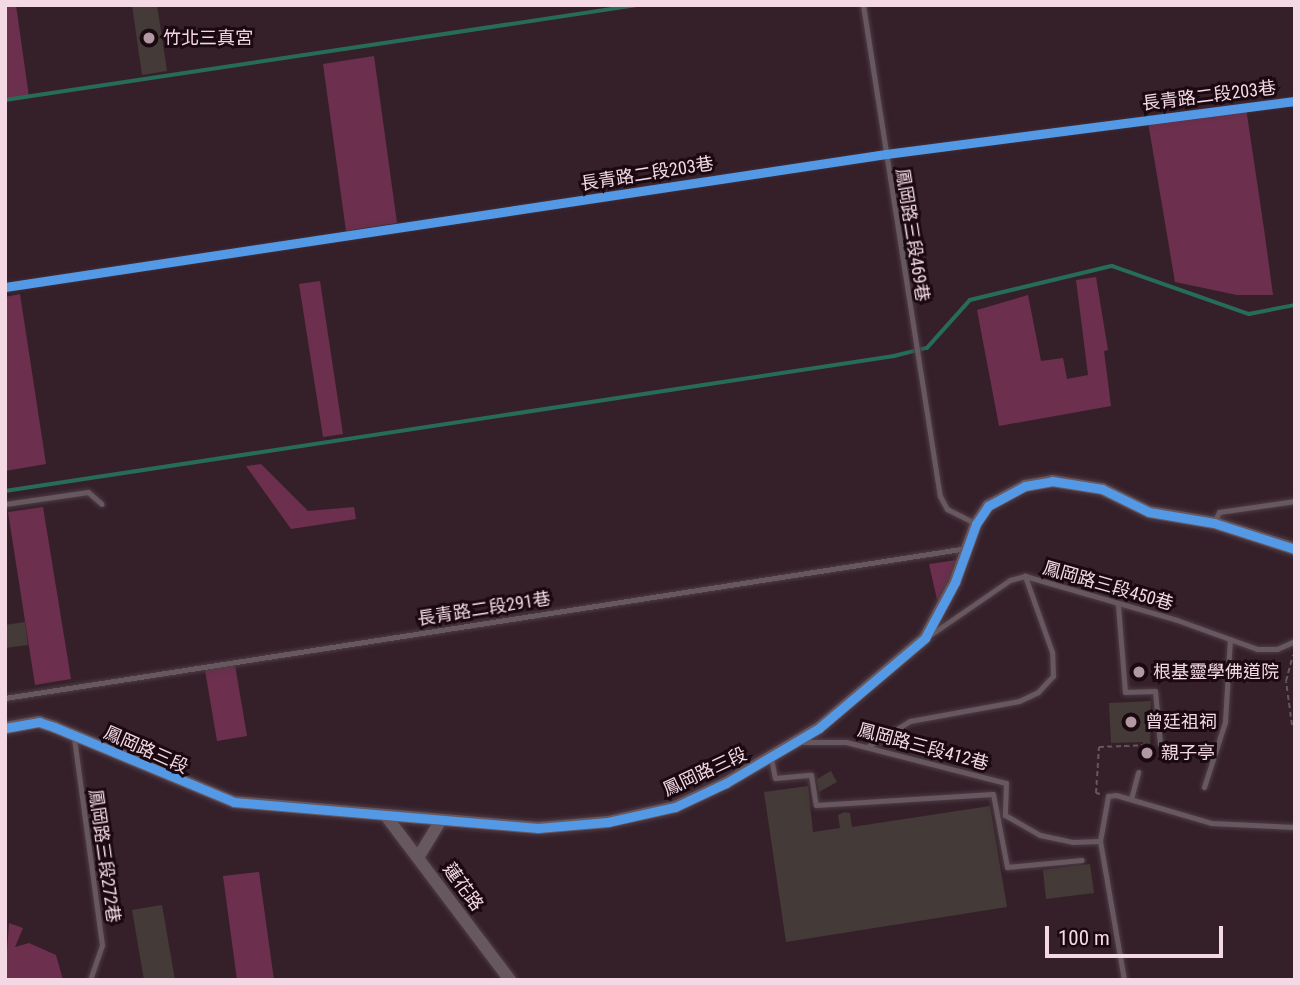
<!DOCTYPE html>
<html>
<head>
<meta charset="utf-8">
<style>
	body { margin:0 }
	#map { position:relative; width:1300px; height:985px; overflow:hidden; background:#35202a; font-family:"Roboto Condensed","Noto Sans TC",sans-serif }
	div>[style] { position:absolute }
	.green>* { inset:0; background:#6c2f4d }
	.stream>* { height:3.5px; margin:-1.75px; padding:0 1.75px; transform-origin:1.75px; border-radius:1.75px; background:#266c59 }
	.building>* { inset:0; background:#443a37 }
	.path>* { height:2px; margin-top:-1px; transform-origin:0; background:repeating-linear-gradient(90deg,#66565e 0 5px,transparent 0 8.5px) }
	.roads { filter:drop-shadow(0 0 2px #4e3c45) drop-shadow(0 0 2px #4e3c45) }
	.service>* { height:5px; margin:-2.5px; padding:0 2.5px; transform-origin:2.5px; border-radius:2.5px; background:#67575f }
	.tertiary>* { height:12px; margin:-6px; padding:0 6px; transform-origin:6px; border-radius:6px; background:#67575f }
	.cycleway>* { height:9px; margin:-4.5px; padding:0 4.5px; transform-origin:4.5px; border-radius:4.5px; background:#5399e6 }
	.dots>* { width:19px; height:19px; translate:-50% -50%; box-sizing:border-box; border:4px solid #1a0911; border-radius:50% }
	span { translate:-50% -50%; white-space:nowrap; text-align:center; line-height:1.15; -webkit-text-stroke:6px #1a0911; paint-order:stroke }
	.poi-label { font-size:18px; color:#f4d9e4 }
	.left { translate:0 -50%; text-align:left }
	.street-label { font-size:18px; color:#f4d9e4 }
	.frame { position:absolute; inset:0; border:7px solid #f4d9e4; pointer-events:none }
	.scale { position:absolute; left:1045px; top:926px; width:178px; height:32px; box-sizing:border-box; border:4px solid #f4d9e4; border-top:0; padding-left:9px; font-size:21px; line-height:24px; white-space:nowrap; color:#f4d9e4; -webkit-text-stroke:5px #1a0911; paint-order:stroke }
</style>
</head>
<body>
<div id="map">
	<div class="green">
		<div style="clip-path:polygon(5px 5px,16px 5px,29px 97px,5px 100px)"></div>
		<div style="clip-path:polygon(374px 56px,397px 223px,346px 231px,323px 64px)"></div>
		<div style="clip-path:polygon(1246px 108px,1264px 229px,1273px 295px,1237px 295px,1175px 282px,1148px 122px)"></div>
		<div style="clip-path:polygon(1096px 277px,1108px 350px,1104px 351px,1111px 406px,999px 426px,977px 310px,1028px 295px,1041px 361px,1063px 358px,1067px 379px,1088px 375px,1076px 280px)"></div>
		<div style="clip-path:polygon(320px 281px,343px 434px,323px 437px,299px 284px)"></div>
		<div style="clip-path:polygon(20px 294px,46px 464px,5px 471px,5px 297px)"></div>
		<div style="clip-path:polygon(261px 464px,308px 511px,354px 507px,356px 519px,291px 529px,246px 466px)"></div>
		<div style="clip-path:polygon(43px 507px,71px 679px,35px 685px,8px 512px)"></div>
		<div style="clip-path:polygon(957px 560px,952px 583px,938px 604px,929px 564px)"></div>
		<div style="clip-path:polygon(235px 665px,247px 736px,217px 741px,205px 670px)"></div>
		<div style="clip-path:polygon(259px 872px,274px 980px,237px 980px,223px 876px)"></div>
		<div style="clip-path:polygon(9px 923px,23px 928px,15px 947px,29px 943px,56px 955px,63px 980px,5px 980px)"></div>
	</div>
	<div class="stream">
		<div style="left:5px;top:100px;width:640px;rotate:-8.54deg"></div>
		<div style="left:5px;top:491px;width:899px;rotate:-8.63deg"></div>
		<div style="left:894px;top:356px;width:34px;rotate:-14deg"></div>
		<div style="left:927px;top:348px;width:64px;rotate:-48.1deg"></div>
		<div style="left:970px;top:300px;width:146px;rotate:-13.5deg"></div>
		<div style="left:1112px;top:266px;width:145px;rotate:19.3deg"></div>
		<div style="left:1249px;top:314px;width:47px;rotate:-11.1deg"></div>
	</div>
	<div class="building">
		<div style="clip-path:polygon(132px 5px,157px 5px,167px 71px,142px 75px)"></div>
		<div style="clip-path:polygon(25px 622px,28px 645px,5px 648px,5px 625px)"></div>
		<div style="clip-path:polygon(1151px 701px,1150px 756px,1143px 755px,1143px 742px,1111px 743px,1109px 703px)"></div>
		<div style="clip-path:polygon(831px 771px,837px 782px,819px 792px,817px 779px)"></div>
		<div style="clip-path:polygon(808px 786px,813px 832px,840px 828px,838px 815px,844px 812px,850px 813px,852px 827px,990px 806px,1007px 907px,786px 942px,764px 792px)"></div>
		<div style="clip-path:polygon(1090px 864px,1094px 893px,1046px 899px,1043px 870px)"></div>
		<div style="clip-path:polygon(162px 905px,175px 980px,144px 980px,132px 910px)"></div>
	</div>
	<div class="path">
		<div style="left:1292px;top:725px;width:44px;rotate:-97.8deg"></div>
		<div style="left:1286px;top:681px;width:27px;rotate:-75deg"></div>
		<div style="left:1100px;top:794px;width:4px;rotate:-166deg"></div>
		<div style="left:1096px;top:793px;width:46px;rotate:-86.3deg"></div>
		<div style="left:1099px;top:747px;width:52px;rotate:-2.2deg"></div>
	</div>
	<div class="roads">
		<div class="service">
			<div style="left:863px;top:5px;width:497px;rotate:81.1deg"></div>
			<div style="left:940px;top:496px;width:15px;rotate:62deg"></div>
			<div style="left:947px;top:509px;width:31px;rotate:27deg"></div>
			<div style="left:5px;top:287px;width:891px;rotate:-8.58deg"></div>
			<div style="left:886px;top:154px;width:412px;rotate:-7.4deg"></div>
			<div style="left:5px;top:504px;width:84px;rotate:-8.2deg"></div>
			<div style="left:88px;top:492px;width:18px;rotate:41deg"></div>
			<div style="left:1214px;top:522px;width:11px;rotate:-63deg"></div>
			<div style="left:1219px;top:512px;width:77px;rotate:-8.2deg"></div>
			<div style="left:1118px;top:605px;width:87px;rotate:85.4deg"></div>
			<div style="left:1125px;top:692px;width:30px;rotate:-2deg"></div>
			<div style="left:1155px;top:691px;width:53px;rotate:84.6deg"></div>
			<div style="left:930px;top:635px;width:97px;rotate:-34.5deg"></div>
			<div style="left:1010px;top:580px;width:16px;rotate:-15deg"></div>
			<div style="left:1025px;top:576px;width:158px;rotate:16.1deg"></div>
			<div style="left:1177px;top:620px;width:85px;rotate:19.9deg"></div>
			<div style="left:1257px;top:649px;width:20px"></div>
			<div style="left:1277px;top:649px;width:20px;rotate:-24deg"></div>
			<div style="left:5px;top:698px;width:974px;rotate:-8.86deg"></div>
			<div style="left:74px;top:738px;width:209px;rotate:82.3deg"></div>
			<div style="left:102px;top:945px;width:37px;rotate:109deg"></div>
			<div style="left:801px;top:742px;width:45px"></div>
			<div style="left:846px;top:742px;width:165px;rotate:14.4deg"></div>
			<div style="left:1006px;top:783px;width:32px;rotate:92deg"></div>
			<div style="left:1005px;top:815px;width:40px;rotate:29.7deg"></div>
			<div style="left:1040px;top:835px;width:33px;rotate:12deg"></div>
			<div style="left:1072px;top:842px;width:28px;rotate:-2deg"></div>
			<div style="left:1100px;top:841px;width:46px;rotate:-79.9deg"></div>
			<div style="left:1108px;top:796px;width:8px;rotate:-7deg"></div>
			<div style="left:1116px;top:795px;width:99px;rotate:16.4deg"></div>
			<div style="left:1211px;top:823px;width:84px;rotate:2.7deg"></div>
			<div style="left:867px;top:747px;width:50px;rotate:-31.2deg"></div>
			<div style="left:910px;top:721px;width:111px;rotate:-10.4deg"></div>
			<div style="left:1019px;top:701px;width:21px;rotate:-25deg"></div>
			<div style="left:1038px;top:692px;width:22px;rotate:-47deg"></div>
			<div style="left:1053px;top:676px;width:24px;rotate:-92deg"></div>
			<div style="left:1052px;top:652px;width:81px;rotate:-109.6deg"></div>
			<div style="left:771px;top:758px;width:20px;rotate:79deg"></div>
			<div style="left:775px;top:778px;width:36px;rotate:-5deg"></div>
			<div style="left:811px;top:775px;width:30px;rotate:81deg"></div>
			<div style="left:816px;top:805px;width:177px;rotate:-3.6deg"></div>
			<div style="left:993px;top:794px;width:74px;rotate:79.1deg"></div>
			<div style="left:1007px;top:867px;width:75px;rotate:-5.3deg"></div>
			<div style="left:1204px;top:787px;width:68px;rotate:-72.1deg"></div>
			<div style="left:1225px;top:722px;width:83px;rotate:-86.6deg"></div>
			<div style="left:1131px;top:799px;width:28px;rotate:-75deg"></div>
			<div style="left:1100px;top:841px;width:141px;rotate:80.2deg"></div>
		</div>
		<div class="tertiary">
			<div style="left:5px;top:728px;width:35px;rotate:-10deg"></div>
			<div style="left:39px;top:722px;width:16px;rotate:18deg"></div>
			<div style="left:54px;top:727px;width:195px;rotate:22.6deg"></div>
			<div style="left:234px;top:802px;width:305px;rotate:4.9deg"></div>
			<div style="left:538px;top:828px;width:70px;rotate:-4.9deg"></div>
			<div style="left:608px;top:822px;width:69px;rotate:-12.6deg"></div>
			<div style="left:675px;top:807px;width:56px;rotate:-25.2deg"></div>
			<div style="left:726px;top:783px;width:108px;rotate:-30.6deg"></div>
			<div style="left:819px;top:728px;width:139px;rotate:-40.3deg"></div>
			<div style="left:925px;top:638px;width:64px;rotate:-61.8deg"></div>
			<div style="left:955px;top:582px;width:62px;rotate:-70.1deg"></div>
			<div style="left:976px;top:524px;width:22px;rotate:-56deg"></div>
			<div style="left:988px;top:506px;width:42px;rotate:-28.4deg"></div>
			<div style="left:1025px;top:486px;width:27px;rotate:-10deg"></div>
			<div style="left:1052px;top:481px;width:51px;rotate:9.1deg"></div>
			<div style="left:1102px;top:489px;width:52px;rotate:26.1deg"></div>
			<div style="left:1149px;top:512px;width:66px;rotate:9.6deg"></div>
			<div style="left:1214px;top:523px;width:85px;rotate:17.8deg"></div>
			<div style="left:386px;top:816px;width:206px;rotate:52.9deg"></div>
			<div style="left:419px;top:856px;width:42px;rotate:-58.6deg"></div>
		</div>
	</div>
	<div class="cycleway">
		<div style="left:5px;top:287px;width:891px;rotate:-8.58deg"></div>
		<div style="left:886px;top:154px;width:412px;rotate:-7.4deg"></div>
		<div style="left:5px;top:728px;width:35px;rotate:-10deg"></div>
		<div style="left:39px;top:722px;width:16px;rotate:18deg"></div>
		<div style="left:54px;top:727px;width:195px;rotate:22.6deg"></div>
		<div style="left:234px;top:802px;width:305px;rotate:4.9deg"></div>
		<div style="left:538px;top:828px;width:70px;rotate:-4.9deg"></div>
		<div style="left:608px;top:822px;width:69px;rotate:-12.6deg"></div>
		<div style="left:675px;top:807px;width:56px;rotate:-25.2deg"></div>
		<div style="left:726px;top:783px;width:108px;rotate:-30.6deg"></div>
		<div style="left:819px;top:728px;width:139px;rotate:-40.3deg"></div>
		<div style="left:925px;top:638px;width:64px;rotate:-61.8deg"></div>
		<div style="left:955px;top:582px;width:62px;rotate:-70.1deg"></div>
		<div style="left:976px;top:524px;width:22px;rotate:-56deg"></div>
		<div style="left:988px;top:506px;width:42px;rotate:-28.4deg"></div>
		<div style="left:1025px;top:486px;width:27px;rotate:-10deg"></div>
		<div style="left:1052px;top:481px;width:51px;rotate:9.1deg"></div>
		<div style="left:1102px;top:489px;width:52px;rotate:26.1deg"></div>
		<div style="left:1149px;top:512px;width:66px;rotate:9.6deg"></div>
		<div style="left:1214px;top:523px;width:85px;rotate:17.8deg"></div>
	</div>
	<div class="dots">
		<div style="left:149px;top:38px;background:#b198a3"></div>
		<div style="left:1139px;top:672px;background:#b198a3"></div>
		<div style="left:1131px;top:722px;background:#b198a3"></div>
		<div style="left:1147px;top:753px;background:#b198a3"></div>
	</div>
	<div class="poi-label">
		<span class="left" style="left:163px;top:38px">竹北三真宮</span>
		<span class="left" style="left:1153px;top:672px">根基靈學佛道院</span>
		<span class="left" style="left:1145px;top:722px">曾廷祖祠</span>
		<span class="left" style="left:1161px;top:753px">親子亭</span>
	</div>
	<div class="street-label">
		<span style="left:1209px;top:96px;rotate:-7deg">長青路二段203巷</span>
		<span style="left:647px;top:174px;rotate:-9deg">長青路二段203巷</span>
		<span style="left:912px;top:235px;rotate:81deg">鳳岡路三段469巷</span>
		<span style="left:1108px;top:586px;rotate:16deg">鳳岡路三段450巷</span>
		<span style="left:484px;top:609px;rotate:-9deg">長青路二段291巷</span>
		<span style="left:923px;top:747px;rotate:15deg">鳳岡路三段412巷</span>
		<span style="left:146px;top:750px;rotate:24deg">鳳岡路三段</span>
		<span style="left:705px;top:772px;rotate:-25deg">鳳岡路三段</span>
		<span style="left:104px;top:856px;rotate:82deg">鳳岡路三段272巷</span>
		<span style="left:463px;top:887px;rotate:54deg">蓮花路</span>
	</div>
	<div class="frame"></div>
	<div class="scale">100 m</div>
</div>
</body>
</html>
